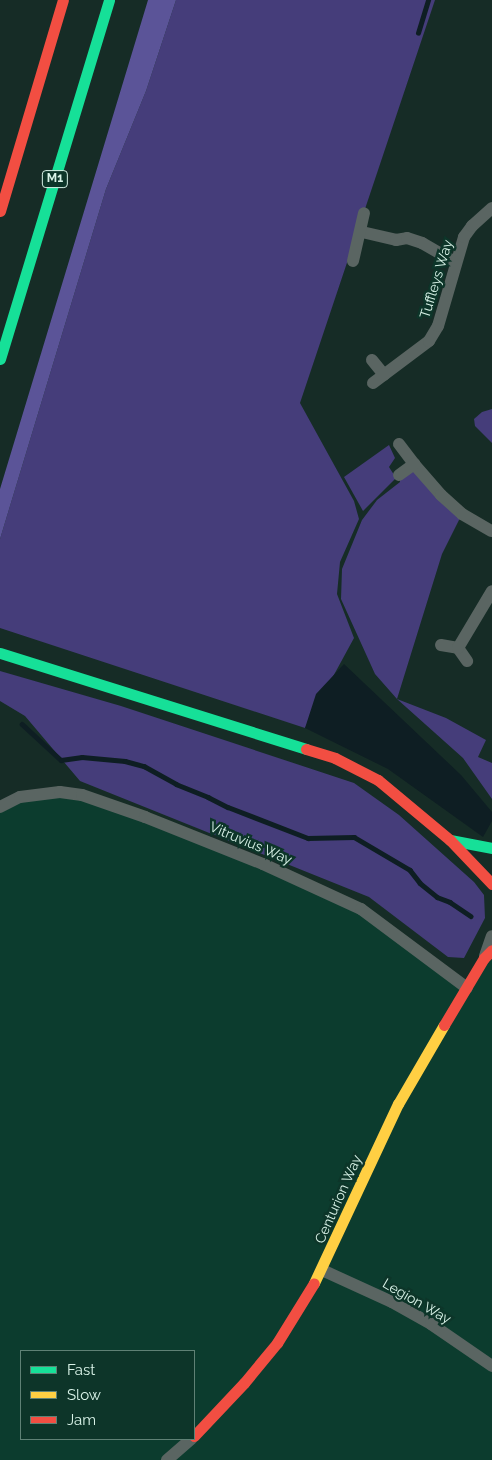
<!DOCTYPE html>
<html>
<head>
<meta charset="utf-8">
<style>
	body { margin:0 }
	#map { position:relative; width:492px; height:1460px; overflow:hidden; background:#162c26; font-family:Raleway,sans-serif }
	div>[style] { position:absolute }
	.built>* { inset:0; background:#0c3c2e }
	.green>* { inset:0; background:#453d7a }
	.forest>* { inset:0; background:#5b5498 }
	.water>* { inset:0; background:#0e1e23 }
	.stream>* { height:4.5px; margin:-2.25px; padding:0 2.25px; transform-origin:2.25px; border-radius:2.25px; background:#0e1e23 }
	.street>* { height:12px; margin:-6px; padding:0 6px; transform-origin:6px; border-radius:6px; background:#5a6562 }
	.fast>* { height:11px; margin:-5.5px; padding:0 5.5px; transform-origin:5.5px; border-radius:5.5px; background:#16e098 }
	.slow>* { height:11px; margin:-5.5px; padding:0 5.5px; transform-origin:5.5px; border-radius:5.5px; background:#ffcf43 }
	.jam>* { height:11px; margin:-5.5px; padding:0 5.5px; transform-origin:5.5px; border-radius:5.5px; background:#f24e42 }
	span { translate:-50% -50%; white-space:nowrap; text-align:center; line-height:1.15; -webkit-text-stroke:5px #0d3529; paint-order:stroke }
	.shield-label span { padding:1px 4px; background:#0d3529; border:1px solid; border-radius:4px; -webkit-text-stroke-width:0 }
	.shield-label { font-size:12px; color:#d9f3e8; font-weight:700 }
	.street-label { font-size:14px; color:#d9f3e8 }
	.legend { position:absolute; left:20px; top:1350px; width:175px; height:90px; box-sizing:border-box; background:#0d3529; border:1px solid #5f8175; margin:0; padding:6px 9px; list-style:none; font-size:15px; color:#d9f3e8 }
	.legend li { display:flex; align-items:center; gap:10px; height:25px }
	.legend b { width:25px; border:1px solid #5f8175 }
</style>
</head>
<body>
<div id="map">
	<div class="built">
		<div style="clip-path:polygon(evenodd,60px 792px,145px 817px,369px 915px,467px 988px,492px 958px,492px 1460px,0 1460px,0 810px,24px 796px,60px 792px,21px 1351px,194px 1351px,194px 1439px,21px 1439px,21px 1351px)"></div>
	</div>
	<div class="green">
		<div style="clip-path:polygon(176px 0,435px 0,300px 403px,354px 501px,359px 519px,340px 562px,337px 594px,354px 638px,305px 728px,0 628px,0 539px,106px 189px,146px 91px)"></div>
		<div style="clip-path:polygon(492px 409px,492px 443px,475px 426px,474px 419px,482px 412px)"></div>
		<div style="clip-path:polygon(389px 445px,395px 458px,389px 467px,396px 478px,363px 511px,344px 477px)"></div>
		<div style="clip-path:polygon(414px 464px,462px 514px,442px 554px,397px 699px,446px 718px,486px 740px,478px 757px,492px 763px,492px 799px,463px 758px,397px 699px,375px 674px,341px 599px,342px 569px,362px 520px,377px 500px,400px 482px,399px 475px)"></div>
		<div style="clip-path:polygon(0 671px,121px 706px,354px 783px,399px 815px,474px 882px,484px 895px,485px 918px,464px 958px,448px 957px,369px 897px,80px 781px,25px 716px,0 701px)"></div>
	</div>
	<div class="forest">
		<div style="clip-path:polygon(148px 0,176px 0,146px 91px,106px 189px,0 539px,0 489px)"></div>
	</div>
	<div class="water">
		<div style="clip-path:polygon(344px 664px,461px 775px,492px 812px,492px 821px,483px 837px,388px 769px,305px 728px,316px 694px)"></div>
	</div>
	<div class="stream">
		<div style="left:418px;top:33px;width:34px;rotate:-73deg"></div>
		<div style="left:22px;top:724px;width:53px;rotate:42.7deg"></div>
		<div style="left:61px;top:760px;width:21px;rotate:-8deg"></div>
		<div style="left:82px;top:757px;width:43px;rotate:5.3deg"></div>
		<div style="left:125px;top:761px;width:20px;rotate:15deg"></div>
		<div style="left:144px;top:766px;width:37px;rotate:29deg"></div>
		<div style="left:176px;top:784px;width:35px;rotate:22deg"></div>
		<div style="left:208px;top:797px;width:22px;rotate:27deg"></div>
		<div style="left:228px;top:807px;width:86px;rotate:21.2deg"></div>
		<div style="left:308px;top:838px;width:46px;rotate:-1.2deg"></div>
		<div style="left:354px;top:837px;width:65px;rotate:30.5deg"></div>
		<div style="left:410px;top:870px;width:16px;rotate:52deg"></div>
		<div style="left:420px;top:883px;width:22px;rotate:39deg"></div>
		<div style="left:437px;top:897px;width:14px;rotate:21deg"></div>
		<div style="left:450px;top:902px;width:25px;rotate:34deg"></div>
	</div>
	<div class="street">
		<div style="left:362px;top:232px;width:35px;rotate:13deg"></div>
		<div style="left:396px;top:240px;width:11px;rotate:-10deg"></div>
		<div style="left:407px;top:238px;width:16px;rotate:18deg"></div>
		<div style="left:422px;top:243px;width:39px;rotate:30deg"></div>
		<div style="left:353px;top:261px;width:49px;rotate:-77.1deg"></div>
		<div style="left:372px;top:360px;width:19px;rotate:51deg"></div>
		<div style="left:373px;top:383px;width:70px;rotate:-36.9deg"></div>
		<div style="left:429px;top:341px;width:17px;rotate:-59deg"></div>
		<div style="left:438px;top:326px;width:93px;rotate:-73.7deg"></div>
		<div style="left:464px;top:237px;width:14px;rotate:-54deg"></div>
		<div style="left:472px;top:226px;width:27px;rotate:-42deg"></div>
		<div style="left:399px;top:444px;width:25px;rotate:53deg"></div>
		<div style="left:414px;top:464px;width:41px;rotate:48.9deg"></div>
		<div style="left:441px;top:495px;width:28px;rotate:42deg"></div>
		<div style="left:462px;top:514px;width:34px;rotate:30deg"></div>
		<div style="left:399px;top:475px;width:19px;rotate:-36deg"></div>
		<div style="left:441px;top:645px;width:17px;rotate:10deg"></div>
		<div style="left:458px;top:648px;width:16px;rotate:55deg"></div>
		<div style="left:458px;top:648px;width:66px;rotate:-59.2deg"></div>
		<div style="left:0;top:807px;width:22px;rotate:-27deg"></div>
		<div style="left:20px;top:797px;width:40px;rotate:-7.1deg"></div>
		<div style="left:60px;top:792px;width:22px;rotate:8deg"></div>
		<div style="left:82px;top:795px;width:67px;rotate:19.2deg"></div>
		<div style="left:145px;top:817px;width:127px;rotate:21.7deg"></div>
		<div style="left:263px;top:864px;width:108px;rotate:24.7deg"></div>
		<div style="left:361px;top:909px;width:132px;rotate:36.7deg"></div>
		<div style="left:485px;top:956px;width:21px;rotate:-71deg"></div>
		<div style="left:322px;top:1270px;width:77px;rotate:24.6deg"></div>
		<div style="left:392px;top:1302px;width:45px;rotate:29.4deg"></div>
		<div style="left:431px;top:1324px;width:74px;rotate:34.5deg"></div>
		<div style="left:167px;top:1460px;width:32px;rotate:-41deg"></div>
	</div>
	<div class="fast">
		<div style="left:0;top:359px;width:375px;rotate:-73.1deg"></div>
		<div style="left:0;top:653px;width:321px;rotate:17.4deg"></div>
		<div style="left:450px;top:840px;width:43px;rotate:10.8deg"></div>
	</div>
	<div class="slow">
		<div style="left:314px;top:1283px;width:198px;rotate:-64.9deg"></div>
		<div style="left:398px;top:1104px;width:91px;rotate:-59.8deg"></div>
	</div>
	<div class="jam">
		<div style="left:0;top:211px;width:220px;rotate:-73.4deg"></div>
		<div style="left:306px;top:749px;width:30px;rotate:17deg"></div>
		<div style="left:335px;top:758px;width:48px;rotate:27.1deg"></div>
		<div style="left:378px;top:780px;width:94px;rotate:39.8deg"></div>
		<div style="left:450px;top:840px;width:61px;rotate:46.3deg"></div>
		<div style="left:444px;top:1025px;width:78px;rotate:-59.2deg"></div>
		<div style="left:484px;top:958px;width:11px;rotate:-45deg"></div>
		<div style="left:194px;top:1436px;width:73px;rotate:-46.7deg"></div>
		<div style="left:244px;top:1383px;width:52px;rotate:-50.5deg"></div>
		<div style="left:277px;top:1343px;width:70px;rotate:-58.3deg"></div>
	</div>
	<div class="shield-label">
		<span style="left:55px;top:179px">M1</span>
	</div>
	<div class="street-label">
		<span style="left:436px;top:279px;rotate:-73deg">Tuffleys Way</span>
		<span style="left:251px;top:843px;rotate:23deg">Vitruvius Way</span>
		<span style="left:338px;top:1199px;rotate:-66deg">Centurion Way</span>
		<span style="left:417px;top:1301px;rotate:30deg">Legion Way</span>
	</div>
	<ul class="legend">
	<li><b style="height:6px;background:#16e098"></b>Fast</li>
	<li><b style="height:6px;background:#ffcf43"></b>Slow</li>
	<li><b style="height:6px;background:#f24e42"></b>Jam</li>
	</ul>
</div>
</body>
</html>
